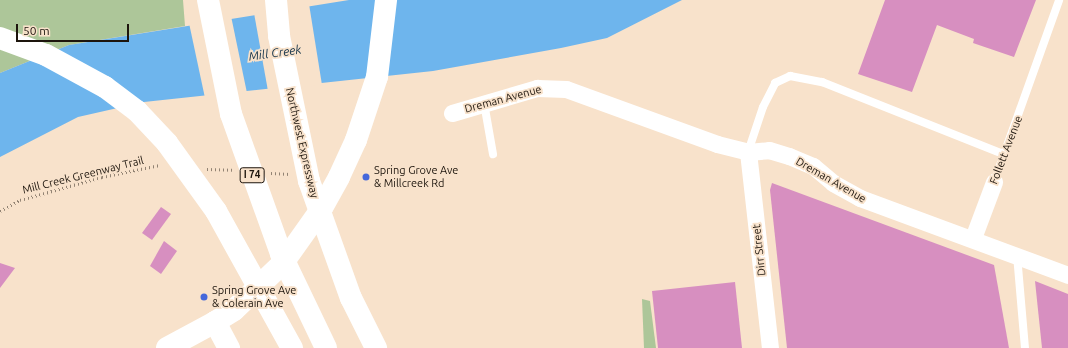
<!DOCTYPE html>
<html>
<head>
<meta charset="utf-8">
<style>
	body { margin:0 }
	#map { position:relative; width:1068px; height:348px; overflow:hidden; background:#f8e2cb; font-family:Ubuntu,sans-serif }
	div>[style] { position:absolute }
	.green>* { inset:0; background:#adc699 }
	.water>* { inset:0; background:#6eb5ed }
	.pier>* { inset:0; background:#f8e2cb }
	.building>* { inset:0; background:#d78fc0 }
	.path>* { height:2.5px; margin-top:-1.25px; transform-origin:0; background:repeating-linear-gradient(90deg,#928373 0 1px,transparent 0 4px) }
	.service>* { height:8px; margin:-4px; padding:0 4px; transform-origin:4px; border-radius:4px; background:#fff }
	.minor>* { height:17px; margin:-8.5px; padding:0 8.5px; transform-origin:8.5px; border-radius:8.5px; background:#fff }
	.secondary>* { height:22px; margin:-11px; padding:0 11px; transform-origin:11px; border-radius:11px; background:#fff }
	.primary>* { height:22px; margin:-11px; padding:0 11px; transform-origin:11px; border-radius:11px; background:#fff }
	.motorway>* { height:22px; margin:-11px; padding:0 11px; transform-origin:11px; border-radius:11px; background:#fff }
	.dots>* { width:11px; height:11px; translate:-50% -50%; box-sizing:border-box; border:2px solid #f8e2cb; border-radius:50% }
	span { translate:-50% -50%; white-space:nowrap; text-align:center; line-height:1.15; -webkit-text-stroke:3.5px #f8e2cb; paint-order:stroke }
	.shield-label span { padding:1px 3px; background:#f8e2cb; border:1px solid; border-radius:3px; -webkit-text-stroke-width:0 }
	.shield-label { font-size:10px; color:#1d150d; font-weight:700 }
	.street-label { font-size:11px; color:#1d150d }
	.poi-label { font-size:11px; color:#1d150d }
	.left { translate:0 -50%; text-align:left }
	.water-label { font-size:12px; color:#113047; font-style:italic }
	.scale { position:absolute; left:16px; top:24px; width:113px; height:18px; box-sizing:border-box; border:2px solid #1d150d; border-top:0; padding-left:5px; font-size:12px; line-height:14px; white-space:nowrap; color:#1d150d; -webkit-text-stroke:3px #f8e2cb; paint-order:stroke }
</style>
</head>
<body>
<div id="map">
	<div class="green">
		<div style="clip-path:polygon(0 0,183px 0,185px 26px,69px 45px,0 73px)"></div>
		<div style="clip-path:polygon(642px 299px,650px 301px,656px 348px,644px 348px)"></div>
	</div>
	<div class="water">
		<div style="clip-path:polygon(349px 0,682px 0,607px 38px,561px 48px,433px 71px,144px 102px,78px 117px,0 157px,0 73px,69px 45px)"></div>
	</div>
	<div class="pier">
		<div style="clip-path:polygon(309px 4px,322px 85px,268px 91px,254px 13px)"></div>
		<div style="clip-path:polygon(231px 16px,247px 93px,205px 98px,189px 23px)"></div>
	</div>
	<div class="building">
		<div style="clip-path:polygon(885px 0,1036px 0,1014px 57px,973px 43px,974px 39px,937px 25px,912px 92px,858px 74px)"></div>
		<div style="clip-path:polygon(772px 183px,994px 265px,1009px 348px,787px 348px,770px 190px)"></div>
		<div style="clip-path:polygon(161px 207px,171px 214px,152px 240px,142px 233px)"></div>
		<div style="clip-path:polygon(164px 241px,177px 251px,161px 274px,150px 266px)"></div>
		<div style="clip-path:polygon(0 263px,15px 268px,0 288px)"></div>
		<div style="clip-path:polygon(1035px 281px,1068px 294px,1068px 348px,1042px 348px)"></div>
		<div style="clip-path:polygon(735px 282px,742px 348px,658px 348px,652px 291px)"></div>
	</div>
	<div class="path">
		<div style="left:207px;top:169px;width:25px;rotate:2deg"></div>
		<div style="left:271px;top:173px;width:19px;rotate:3deg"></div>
		<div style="left:0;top:211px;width:23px;rotate:-29deg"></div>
		<div style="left:20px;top:200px;width:85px;rotate:-15.7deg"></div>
		<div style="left:102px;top:177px;width:59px;rotate:-11.7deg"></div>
	</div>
	<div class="service">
		<div style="left:484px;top:103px;width:52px;rotate:80deg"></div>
		<div style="left:748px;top:152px;width:47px;rotate:-71.6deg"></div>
		<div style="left:763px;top:107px;width:27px;rotate:-63deg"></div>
		<div style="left:775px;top:83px;width:17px;rotate:-25deg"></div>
		<div style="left:790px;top:76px;width:33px;rotate:11deg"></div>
		<div style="left:822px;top:82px;width:197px;rotate:21.7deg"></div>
		<div style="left:994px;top:182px;width:193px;rotate:-70.3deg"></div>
		<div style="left:1017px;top:255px;width:93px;rotate:85.1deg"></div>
	</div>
	<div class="minor">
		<div style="left:452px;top:113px;width:89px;rotate:-16.4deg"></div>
		<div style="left:537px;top:88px;width:29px;rotate:2deg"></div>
		<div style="left:566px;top:89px;width:161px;rotate:20deg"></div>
		<div style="left:717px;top:144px;width:32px;rotate:14deg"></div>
		<div style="left:748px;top:152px;width:21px;rotate:-5deg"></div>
		<div style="left:769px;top:150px;width:21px;rotate:17deg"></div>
		<div style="left:789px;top:156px;width:26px;rotate:23deg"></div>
		<div style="left:813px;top:166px;width:26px;rotate:40deg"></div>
		<div style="left:833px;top:183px;width:31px;rotate:29deg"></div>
		<div style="left:860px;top:198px;width:222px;rotate:20.3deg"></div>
		<div style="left:748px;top:152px;width:197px;rotate:83.6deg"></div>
		<div style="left:973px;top:238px;width:60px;rotate:-69.4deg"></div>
	</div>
	<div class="secondary">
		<div style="left:215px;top:322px;width:22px;rotate:-32deg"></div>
		<div style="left:234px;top:310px;width:68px;rotate:-43.8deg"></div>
		<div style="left:283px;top:263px;width:67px;rotate:-54.7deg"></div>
		<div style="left:322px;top:208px;width:35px;rotate:-61deg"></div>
		<div style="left:339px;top:177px;width:41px;rotate:-65.3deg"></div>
		<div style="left:356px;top:140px;width:66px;rotate:-71.6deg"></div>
		<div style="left:377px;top:77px;width:78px;rotate:-83.3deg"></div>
	</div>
	<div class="primary">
		<div style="left:167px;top:348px;width:55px;rotate:-28.4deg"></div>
		<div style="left:215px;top:322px;width:30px;rotate:62deg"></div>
	</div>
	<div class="motorway">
		<div style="left:208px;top:0;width:116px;rotate:78.6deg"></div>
		<div style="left:231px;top:114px;width:149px;rotate:70.3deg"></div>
		<div style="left:281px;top:254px;width:104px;rotate:64.4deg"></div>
		<div style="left:276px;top:0;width:36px;rotate:85deg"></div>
		<div style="left:279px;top:36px;width:148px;rotate:78.3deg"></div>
		<div style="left:309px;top:181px;width:124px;rotate:70.3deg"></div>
		<div style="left:351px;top:298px;width:56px;rotate:63.4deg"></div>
		<div style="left:0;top:38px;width:49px;rotate:20.3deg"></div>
		<div style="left:46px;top:55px;width:67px;rotate:28.5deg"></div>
		<div style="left:105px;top:87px;width:40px;rotate:37deg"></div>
		<div style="left:137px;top:111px;width:44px;rotate:46.8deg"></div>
		<div style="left:167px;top:143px;width:84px;rotate:54.2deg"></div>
		<div style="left:216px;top:211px;width:157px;rotate:61deg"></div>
	</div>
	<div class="dots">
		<div style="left:366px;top:177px;background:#4568db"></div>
		<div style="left:204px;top:297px;background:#4568db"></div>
	</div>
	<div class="shield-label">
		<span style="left:252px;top:175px">I 74</span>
	</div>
	<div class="street-label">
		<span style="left:503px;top:99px;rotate:-15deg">Dreman Avenue</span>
		<span style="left:302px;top:143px;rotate:77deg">Northwest Expressway</span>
		<span style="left:1006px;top:150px;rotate:-69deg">Follett Avenue</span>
		<span style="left:83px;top:175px;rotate:-14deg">Mill Creek Greenway Trail</span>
		<span style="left:831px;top:180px;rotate:30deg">Dreman Avenue</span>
		<span style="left:759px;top:250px;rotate:-96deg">Dirr Street</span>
	</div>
	<div class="poi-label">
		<span class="left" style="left:374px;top:177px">Spring Grove Ave<br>&amp; Millcreek Rd</span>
		<span class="left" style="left:212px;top:297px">Spring Grove Ave<br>&amp; Colerain Ave</span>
	</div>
	<div class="water-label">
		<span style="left:275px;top:53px;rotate:-8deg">Mill Creek</span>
	</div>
	<div class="scale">50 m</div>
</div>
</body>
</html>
